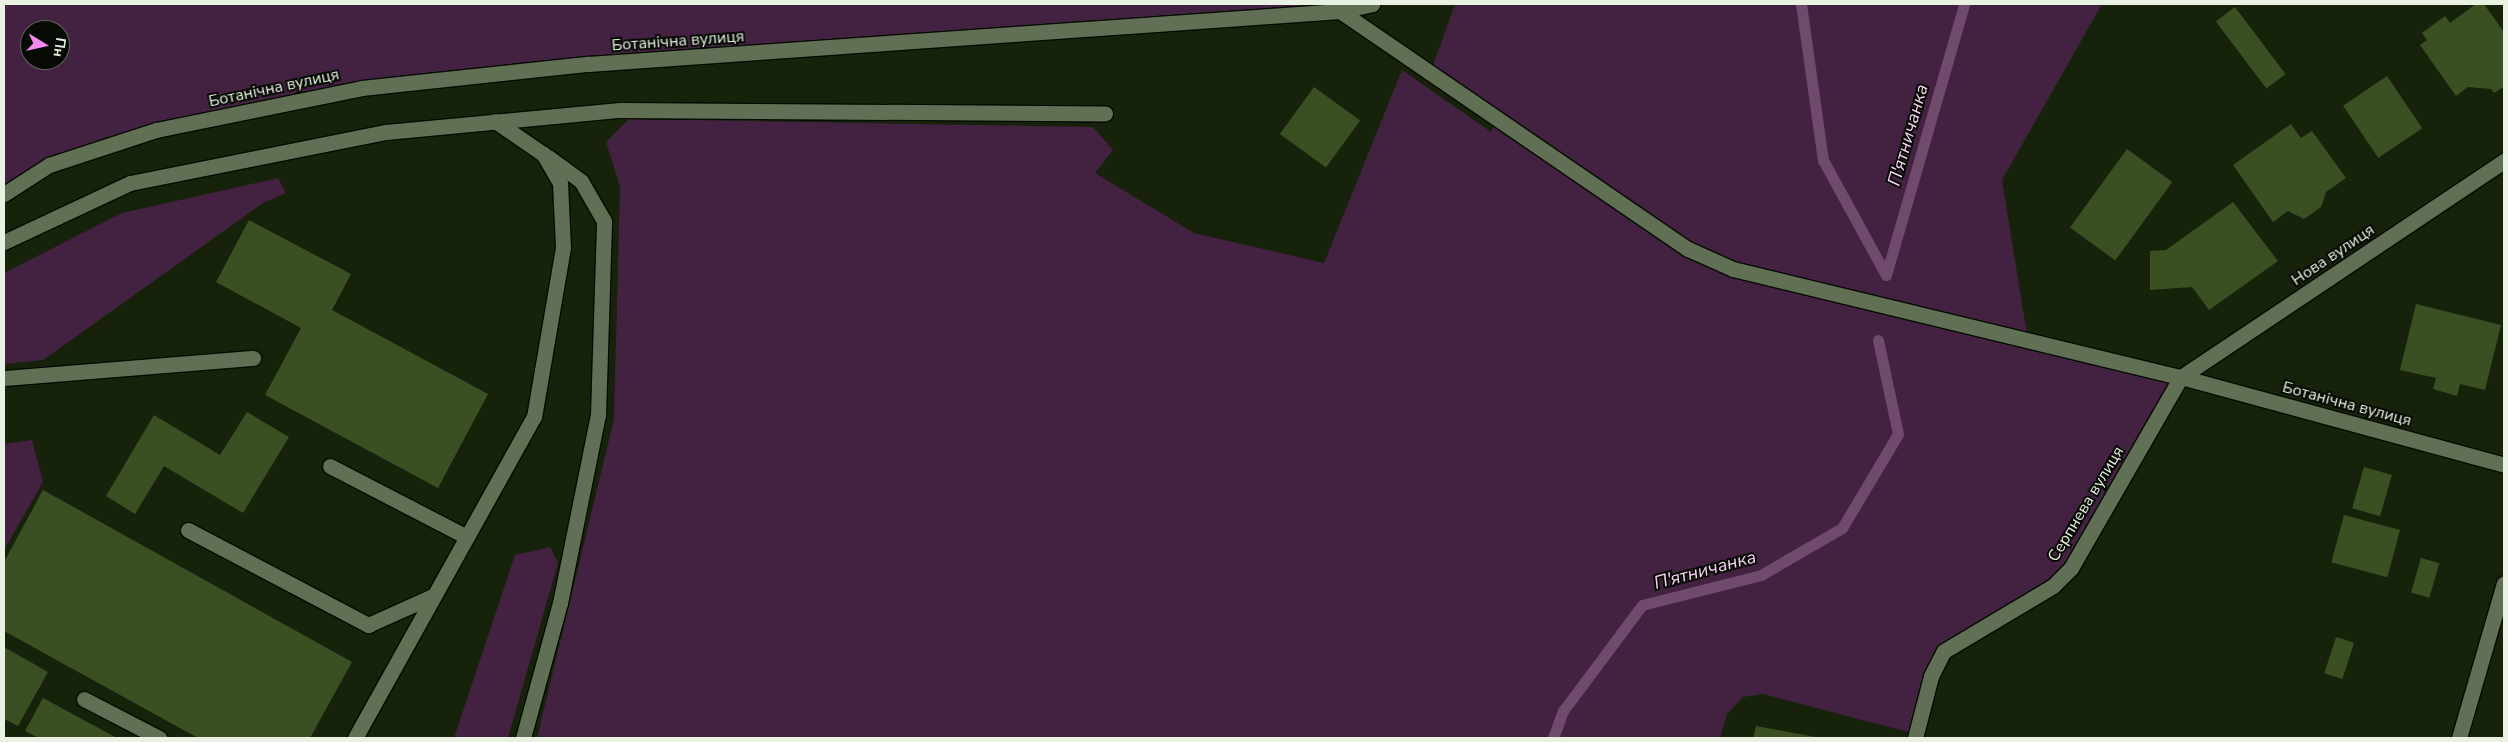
<!DOCTYPE html>
<html>
<head>
<meta charset="utf-8">
<style>
  body { margin:0 }
  #map { position:relative; width:2508px; height:742px; overflow:hidden; background:#17220b; font-family:"Nunito Sans",sans-serif }
  div>[style] { position:absolute }
  [style*='--x'] { left:calc(var(--x)*1px); top:calc(var(--y)*1px); width:calc(var(--w)*1px); rotate:calc(var(--a)*1deg) }
  .green>* { inset:0; background:#432141 }
  .stream>* { height:11px; margin:-5.5px; padding:0 5.5px; transform-origin:5.5px; border-radius:5.5px; background:#704a6d }
  .building>* { inset:0; background:#3a5023; transform-origin:0 0 }
  .roads { filter:drop-shadow(1px 0 #040b00) drop-shadow(-1px 0 #040b00) drop-shadow(0 1px #040b00) drop-shadow(0 -1px #040b00) }
  .lane>* { height:15px; margin:-7.5px; padding:0 7.5px; transform-origin:7.5px; border-radius:7.5px; background:#616f55 }
  .street>* { height:15px; margin:-7.5px; padding:0 7.5px; transform-origin:7.5px; border-radius:7.5px; background:#616f55 }
  span { translate:-50% -50%; white-space:nowrap; text-align:center; line-height:1.15; -webkit-text-stroke:4px #060a03; paint-order:stroke }
  .street-label { font-size:16px; color:#e8f1e2 }
  .water-label { font-size:18px; color:#f9d3f6; font-style:italic }
  .frame { position:absolute; inset:0; border:5px solid #e8f1e2; pointer-events:none }
  .north { position:absolute; left:20px; top:20px; width:50px; height:50px; box-sizing:border-box; background:#060a03; border:1px solid #60665c; border-radius:50%; rotate:99deg; font-size:14px; font-weight:700; line-height:20px; text-align:center; color:#e8f1e2 }
  .north::after { content:''; display:block; margin:auto; width:18px; height:22px; background:#f589ef; clip-path:polygon(50% 0,100% 100%,50% 72%,0 100%) }
</style>
</head>
<body>
<div id="map">
  <div class="green">
    <i style="clip-path:polygon(evenodd,4px 4px,1322px 4px,597px 57px,157px 123px,4px 187px,4px 4px,30px 30px,60px 30px,60px 60px,30px 60px,30px 30px)"></i>
    <i style="clip-path:polygon(1455px 4px,2102px 4px,2002px 180px,2028px 341px,2181px 377px,2071px 568px,1944px 651px,1916px 734px,1763px 694px,1743px 697px,1727px 714px,1720px 738px,537px 738px,614px 419px,620px 187px,606px 142px,629px 119px,1093px 127px,1113px 150px,1095px 173px,1194px 233px,1324px 263px,1402px 70px,1491px 132px,1497px 119px,1430px 74px)"></i>
    <i style="clip-path:polygon(278px 178px,286px 193px,263px 203px,43px 360px,4px 364px,4px 273px,122px 213px)"></i>
    <i style="clip-path:polygon(32px 440px,43px 482px,4px 550px,4px 444px)"></i>
    <i style="clip-path:polygon(550px 547px,558px 563px,508px 738px,454px 738px,515px 555px)"></i>
  </div>
  <div class="stream">
    <i style="--x:1801;--y:4;--w:158;--a:82"></i>
    <i style="--x:1823;--y:160;--w:131;--a:61.3"></i>
    <i style="--x:1886;--y:275;--w:282;--a:-73.9"></i>
    <i style="--x:1553;--y:738;--w:29;--a:-70"></i>
    <i style="--x:1563;--y:711;--w:132;--a:-53.3"></i>
    <i style="--x:1642;--y:605;--w:123;--a:-14.1"></i>
    <i style="--x:1761;--y:575;--w:94;--a:-30.1"></i>
    <i style="--x:1842;--y:528;--w:109;--a:-59.2"></i>
    <i style="--x:1898;--y:434;--w:96;--a:-102"></i>
  </div>
  <div class="building">
    <i style="clip-path:polygon(2476px 4px,2484px 4px,2504px 32px,2504px 90px,2502px 88px,2494px 93px,2491px 89px,2468px 87px,2456px 96px,2420px 45px,2427px 40px,2422px 33px,2445px 16px,2450px 23px)"></i>
    <i style="left:2235px;top:7px;width:84px;height:24px;rotate:53deg"></i>
    <i style="left:2387px;top:76px;width:63px;height:53px;rotate:56deg"></i>
    <i style="left:1314px;top:87px;width:57px;height:58px;rotate:36deg"></i>
    <i style="clip-path:polygon(2291px 124px,2301px 138px,2312px 131px,2346px 178px,2326px 192px,2321px 207px,2304px 219px,2288px 211px,2273px 222px,2233px 165px)"></i>
    <i style="left:2127px;top:149px;width:56px;height:97px;rotate:36deg"></i>
    <i style="clip-path:polygon(2233px 202px,2278px 261px,2209px 310px,2192px 287px,2150px 290px,2150px 251px,2166px 250px)"></i>
    <i style="clip-path:polygon(249px 220px,351px 274px,332px 310px,488px 394px,438px 488px,265px 395px,301px 328px,216px 282px)"></i>
    <i style="clip-path:polygon(2416px 304px,2501px 325px,2485px 390px,2460px 384px,2457px 396px,2433px 389px,2436px 378px,2400px 370px)"></i>
    <i style="clip-path:polygon(247px 412px,289px 437px,243px 513px,164px 466px,135px 514px,106px 496px,154px 415px,220px 455px)"></i>
    <i style="left:2364px;top:467px;width:29px;height:43px;rotate:16deg"></i>
    <i style="clip-path:polygon(43px 490px,352px 662px,310px 738px,198px 738px,4px 631px,4px 562px)"></i>
    <i style="left:2344px;top:515px;width:58px;height:49px;rotate:15deg"></i>
    <i style="left:2421px;top:558px;width:19px;height:36px;rotate:16deg"></i>
    <i style="left:2336px;top:637px;width:19px;height:38px;rotate:18deg"></i>
    <i style="clip-path:polygon(4px 647px,48px 672px,18px 726px,4px 719px)"></i>
    <i style="clip-path:polygon(43px 698px,117px 738px,39px 738px,25px 731px)"></i>
    <i style="clip-path:polygon(1756px 726px,1816px 737px,1816px 738px,1753px 738px)"></i>
  </div>
  <div class="roads">
    <div class="lane">
      <i style="--x:1340;--y:11;--w:422;--a:34.4"></i>
      <i style="--x:1688;--y:249;--w:49;--a:24"></i>
      <i style="--x:1733;--y:269;--w:461;--a:13.6"></i>
      <i style="--x:4;--y:242;--w:139;--a:-25.1"></i>
      <i style="--x:130;--y:183;--w:261;--a:-11.3"></i>
      <i style="--x:386;--y:132;--w:235;--a:-5.4"></i>
      <i style="--x:620;--y:110;--w:485;--a:0.4"></i>
      <i style="--x:4;--y:378;--w:250;--a:-4.6"></i>
      <i style="--x:330;--y:466;--w:154;--a:27.4"></i>
      <i style="--x:188;--y:530;--w:204;--a:27.8"></i>
      <i style="--x:368;--y:625;--w:73;--a:-24.1"></i>
      <i style="--x:84;--y:699;--w:85;--a:27.5"></i>
      <i style="--x:355;--y:738;--w:368;--a:-60.9"></i>
      <i style="--x:534;--y:417;--w:171;--a:-80.3"></i>
      <i style="--x:563;--y:248;--w:65;--a:-92.6"></i>
      <i style="--x:560;--y:183;--w:34;--a:-120"></i>
      <i style="--x:543;--y:154;--w:58;--a:-145.5"></i>
      <i style="--x:523;--y:738;--w:140;--a:-74.7"></i>
      <i style="--x:560;--y:603;--w:192;--a:-78.6"></i>
      <i style="--x:598;--y:415;--w:194;--a:-88.2"></i>
      <i style="--x:604;--y:221;--w:46;--a:-119.9"></i>
      <i style="--x:581;--y:181;--w:41;--a:-144"></i>
    </div>
    <div class="street">
      <i style="--x:4;--y:194;--w:54;--a:-32.8"></i>
      <i style="--x:49;--y:165;--w:113;--a:-18.1"></i>
      <i style="--x:156;--y:130;--w:210;--a:-11.5"></i>
      <i style="--x:362;--y:88;--w:227;--a:-6.1"></i>
      <i style="--x:588;--y:64;--w:754;--a:-4.03"></i>
      <i style="--x:1340;--y:11;--w:33;--a:-12"></i>
      <i style="--x:2181;--y:377;--w:335;--a:15.2"></i>
      <i style="--x:1915;--y:738;--w:64;--a:-75.5"></i>
      <i style="--x:1931;--y:676;--w:28;--a:-63"></i>
      <i style="--x:1944;--y:651;--w:127;--a:-30.8"></i>
      <i style="--x:2053;--y:586;--w:25;--a:-45"></i>
      <i style="--x:2071;--y:568;--w:220;--a:-60.1"></i>
      <i style="--x:2181;--y:377;--w:389;--a:-33.8"></i>
      <i style="--x:2459;--y:738;--w:161;--a:-73.8"></i>
    </div>
  </div>
  <div class="street-label">
    <span style="left:678px;top:41px;rotate:-4deg">Ботанічна вулиця</span>
    <span style="left:274px;top:88px;rotate:-12deg">Ботанічна вулиця</span>
    <span style="left:2333px;top:255px;rotate:-34deg">Нова вулиця</span>
    <span style="left:2347px;top:404px;rotate:15deg">Ботанічна вулиця</span>
    <span style="left:2086px;top:504px;rotate:-59deg">Серпнева вулиця</span>
  </div>
  <div class="water-label">
    <span style="left:1908px;top:135px;rotate:-74deg">П'ятничанка</span>
    <span style="left:1705px;top:570px;rotate:-15deg">П'ятничанка</span>
  </div>
  <div class="frame"></div>
  <div class="north">Пн</div>
</div>
</body>
</html>
